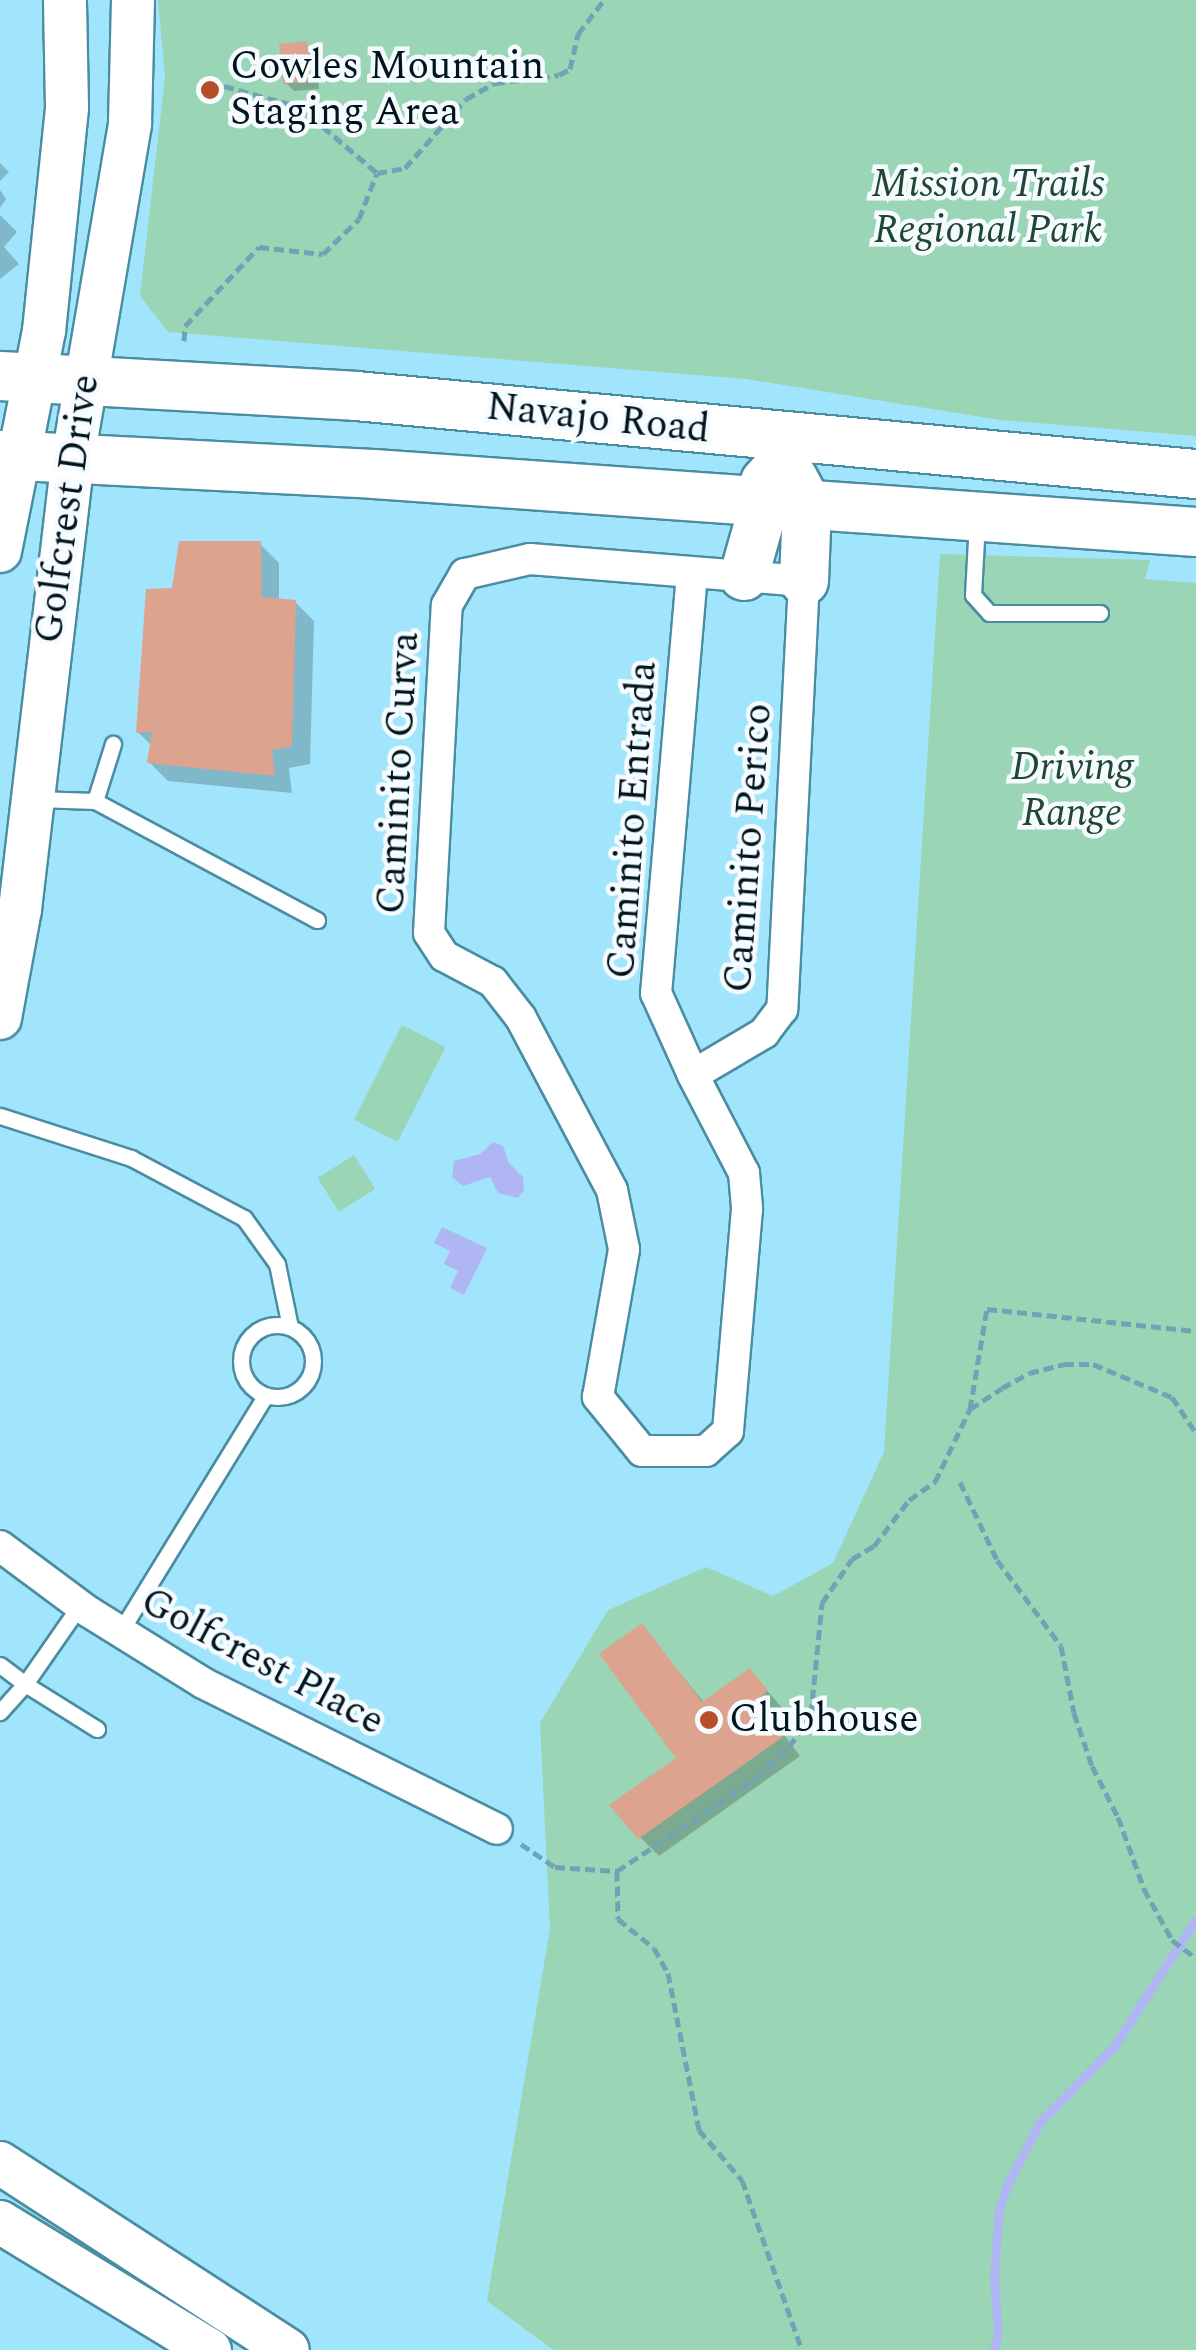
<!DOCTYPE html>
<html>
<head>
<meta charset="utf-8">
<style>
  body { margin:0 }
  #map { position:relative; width:1196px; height:2350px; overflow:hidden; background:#a1e5fc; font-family:Spectral,serif }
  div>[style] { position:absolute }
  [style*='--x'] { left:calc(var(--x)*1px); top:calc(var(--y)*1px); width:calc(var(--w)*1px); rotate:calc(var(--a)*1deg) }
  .green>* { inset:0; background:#9ad5b5; transform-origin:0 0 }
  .water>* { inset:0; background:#b0b5f4 }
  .shadow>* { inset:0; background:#0003 }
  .stream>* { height:9px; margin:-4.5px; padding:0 4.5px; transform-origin:4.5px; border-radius:4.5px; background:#b0b5f4 }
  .building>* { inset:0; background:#dca38e; transform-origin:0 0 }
  .path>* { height:5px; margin-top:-2.5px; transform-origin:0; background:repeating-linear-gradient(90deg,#6fa4b6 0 10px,transparent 0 15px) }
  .roads { filter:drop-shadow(2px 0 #4a8da2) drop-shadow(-2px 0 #4a8da2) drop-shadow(0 2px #4a8da2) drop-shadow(0 -2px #4a8da2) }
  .lane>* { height:15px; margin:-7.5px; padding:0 7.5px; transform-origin:7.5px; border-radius:7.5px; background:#fff }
  .lane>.ring { margin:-7.5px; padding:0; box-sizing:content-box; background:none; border:15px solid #fff; border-radius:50% }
  .street>* { height:30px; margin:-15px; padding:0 15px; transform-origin:15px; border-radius:15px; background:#fff }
  .secondary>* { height:42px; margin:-21px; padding:0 21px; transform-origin:21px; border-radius:21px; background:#fff }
  .primary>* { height:48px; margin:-24px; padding:0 24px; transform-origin:24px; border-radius:24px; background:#fff }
  .dots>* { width:28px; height:28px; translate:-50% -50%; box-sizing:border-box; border:5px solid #f5fbfe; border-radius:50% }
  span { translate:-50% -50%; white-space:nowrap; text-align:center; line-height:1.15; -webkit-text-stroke:9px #f5fbfe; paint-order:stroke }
  .poi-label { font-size:40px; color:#00151d }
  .left { translate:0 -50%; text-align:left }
  .park-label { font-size:40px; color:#1f4733; font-style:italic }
  .street-label { font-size:40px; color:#00151d }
</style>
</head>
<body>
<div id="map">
  <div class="green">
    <i style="clip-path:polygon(158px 0,1196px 0,1196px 436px,1000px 420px,746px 379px,168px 332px,140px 296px,165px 77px)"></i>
    <i style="clip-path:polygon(940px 554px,1150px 560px,1145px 579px,1196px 583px,1196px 2350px,553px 2350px,487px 2301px,550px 1929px,540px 1723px,608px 1610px,706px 1567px,773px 1596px,833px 1563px,884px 1452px)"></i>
    <i style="left:402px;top:1025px;width:49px;height:106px;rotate:27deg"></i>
    <i style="left:354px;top:1155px;width:40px;height:43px;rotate:58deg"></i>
  </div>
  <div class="water">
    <i style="clip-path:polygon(493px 1142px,503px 1146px,509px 1163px,523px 1177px,524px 1190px,518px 1198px,498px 1193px,490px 1177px,463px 1186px,452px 1177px,454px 1161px,480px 1154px)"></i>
    <i style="clip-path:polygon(442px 1227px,487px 1248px,464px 1295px,450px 1288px,458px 1271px,444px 1264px,450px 1251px,434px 1243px)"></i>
  </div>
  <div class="shadow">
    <i style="clip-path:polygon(306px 44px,316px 53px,319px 89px,294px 91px,285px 82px)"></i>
    <i style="clip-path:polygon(0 163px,9px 172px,0 181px)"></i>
    <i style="clip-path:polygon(0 190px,6px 199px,0 208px)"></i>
    <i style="clip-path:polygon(0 215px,17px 232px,4px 247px,19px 264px,0 279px)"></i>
    <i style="clip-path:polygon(260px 544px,279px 563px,279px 601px,295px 602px,314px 621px,310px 764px,289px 768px,292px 793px,168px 781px,149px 762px,152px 746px,138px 732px,174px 590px)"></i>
    <i style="clip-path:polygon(642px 1626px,705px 1704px,750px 1671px,785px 1711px,773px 1720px,800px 1756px,659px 1856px,640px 1837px,679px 1759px)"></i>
  </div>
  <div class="stream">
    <i style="--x:994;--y:2350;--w:16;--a:-76"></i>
    <i style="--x:998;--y:2334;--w:59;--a:-93.9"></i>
    <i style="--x:994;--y:2275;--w:65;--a:-85.6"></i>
    <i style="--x:999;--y:2210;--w:26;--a:-72"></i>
    <i style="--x:1007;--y:2185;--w:71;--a:-62.4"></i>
    <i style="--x:1040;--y:2122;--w:104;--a:-45.4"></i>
    <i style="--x:1113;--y:2048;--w:153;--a:-57.2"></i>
  </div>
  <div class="building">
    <i style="left:307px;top:41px;width:40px;height:28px;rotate:84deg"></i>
    <i style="clip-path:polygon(179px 541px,261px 541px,262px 597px,296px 600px,292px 746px,272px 750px,275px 776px,147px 763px,152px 732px,136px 733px,146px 589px,172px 588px)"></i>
    <i style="clip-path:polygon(642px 1623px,702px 1702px,750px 1668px,768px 1691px,756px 1700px,783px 1737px,638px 1839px,609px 1805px,676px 1758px,599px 1654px)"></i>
  </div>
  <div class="path">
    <i style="--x:224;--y:86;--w:79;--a:15.4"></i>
    <i style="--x:300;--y:107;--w:101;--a:40.6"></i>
    <i style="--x:377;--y:173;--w:28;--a:-10"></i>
    <i style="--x:405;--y:168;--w:92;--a:-48.5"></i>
    <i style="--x:466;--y:99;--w:33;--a:-29"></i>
    <i style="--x:495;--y:83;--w:64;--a:-7.1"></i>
    <i style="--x:559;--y:75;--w:13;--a:-29"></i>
    <i style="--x:570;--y:69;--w:36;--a:-77"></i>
    <i style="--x:578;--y:34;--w:43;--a:-52.6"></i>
    <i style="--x:184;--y:341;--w:15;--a:-86"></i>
    <i style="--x:185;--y:326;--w:108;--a:-46.9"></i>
    <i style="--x:259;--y:247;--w:64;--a:6.2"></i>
    <i style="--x:323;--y:254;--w:50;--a:-44.2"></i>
    <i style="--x:359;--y:219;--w:49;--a:-68.6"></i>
    <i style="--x:970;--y:1409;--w:101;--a:-80.4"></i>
    <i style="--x:987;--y:1309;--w:210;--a:6"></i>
    <i style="--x:960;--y:1482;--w:86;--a:64.6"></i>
    <i style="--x:997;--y:1560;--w:107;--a:53.3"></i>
    <i style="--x:1061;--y:1646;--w:68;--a:79"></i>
    <i style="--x:1074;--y:1713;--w:56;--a:71.2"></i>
    <i style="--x:1092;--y:1766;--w:57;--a:63"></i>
    <i style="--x:1118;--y:1817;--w:77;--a:70.1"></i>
    <i style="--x:1144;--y:1889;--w:58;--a:61.2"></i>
    <i style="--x:1172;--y:1940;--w:30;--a:37"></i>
    <i style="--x:521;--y:1844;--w:41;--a:34.1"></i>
    <i style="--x:555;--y:1867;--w:62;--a:3.7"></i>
    <i style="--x:617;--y:1871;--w:168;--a:-33.6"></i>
    <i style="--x:757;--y:1778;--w:45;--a:-44.1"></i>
    <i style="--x:789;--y:1747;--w:40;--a:-56"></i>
    <i style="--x:811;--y:1714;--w:112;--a:-84.3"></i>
    <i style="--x:822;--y:1603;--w:53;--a:-55.7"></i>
    <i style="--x:852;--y:1559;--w:26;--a:-31"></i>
    <i style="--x:874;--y:1546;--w:58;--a:-52.7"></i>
    <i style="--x:909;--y:1500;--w:32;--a:-35"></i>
    <i style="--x:935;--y:1482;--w:81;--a:-64.4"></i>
    <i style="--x:970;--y:1409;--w:38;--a:-33"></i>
    <i style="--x:1002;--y:1388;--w:31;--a:-29"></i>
    <i style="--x:1029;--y:1373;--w:36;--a:-14"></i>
    <i style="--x:1064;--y:1364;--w:29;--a:0"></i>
    <i style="--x:1093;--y:1364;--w:86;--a:22.7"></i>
    <i style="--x:1172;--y:1397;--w:43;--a:56.3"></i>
    <i style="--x:617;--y:1871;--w:48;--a:88.8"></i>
    <i style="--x:618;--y:1919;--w:46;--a:38.9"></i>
    <i style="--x:654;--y:1948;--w:29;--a:61"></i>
    <i style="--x:668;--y:1973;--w:160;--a:78.8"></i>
    <i style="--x:699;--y:2130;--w:66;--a:49.3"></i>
    <i style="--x:742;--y:2180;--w:180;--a:70.6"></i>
  </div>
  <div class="roads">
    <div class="lane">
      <i style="--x:977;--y:521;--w:74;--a:93.1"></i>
      <i style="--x:973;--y:595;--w:24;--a:48"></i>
      <i style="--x:989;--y:613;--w:111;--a:0"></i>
      <i style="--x:36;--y:799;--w:59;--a:1.9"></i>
      <i style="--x:95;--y:801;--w:252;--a:28.2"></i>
      <i style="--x:95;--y:801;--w:60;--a:-72.5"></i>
      <i style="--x:0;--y:1116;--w:138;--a:17.8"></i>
      <i style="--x:131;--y:1158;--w:128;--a:28"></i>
      <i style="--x:244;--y:1218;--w:57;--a:54.3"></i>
      <i style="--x:277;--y:1264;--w:64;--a:78.3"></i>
      <i class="ring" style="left:241px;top:1325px;width:57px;height:57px"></i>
      <i style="--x:80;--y:1605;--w:96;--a:124.8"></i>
      <i style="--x:25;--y:1684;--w:85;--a:32"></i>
      <i style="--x:120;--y:1632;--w:277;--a:-58.4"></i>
      <i style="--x:0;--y:1665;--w:31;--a:37"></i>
      <i style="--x:25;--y:1684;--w:38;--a:132"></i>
    </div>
    <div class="street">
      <i style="--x:692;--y:574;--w:421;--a:94.9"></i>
      <i style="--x:656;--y:993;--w:90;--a:65.7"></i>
      <i style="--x:693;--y:1075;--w:110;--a:62.5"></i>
      <i style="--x:744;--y:1173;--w:36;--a:85"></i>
      <i style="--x:747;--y:1209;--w:223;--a:94.9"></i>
      <i style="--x:728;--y:1431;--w:30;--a:138"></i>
      <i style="--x:706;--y:1451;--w:64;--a:180"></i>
      <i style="--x:642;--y:1451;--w:70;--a:-129.2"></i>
      <i style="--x:598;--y:1397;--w:150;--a:-80"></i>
      <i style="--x:624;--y:1249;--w:60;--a:-101.5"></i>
      <i style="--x:612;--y:1190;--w:195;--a:-117.9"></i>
      <i style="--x:521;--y:1018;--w:46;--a:-127.9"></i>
      <i style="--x:493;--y:982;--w:55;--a:-152"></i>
      <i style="--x:444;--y:956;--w:27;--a:-123"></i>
      <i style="--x:429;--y:933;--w:328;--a:-86.9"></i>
      <i style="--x:447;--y:605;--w:36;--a:-60"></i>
      <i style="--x:465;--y:574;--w:67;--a:-13"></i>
      <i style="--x:530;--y:559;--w:275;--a:4.6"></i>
      <i style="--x:804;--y:581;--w:429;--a:92.9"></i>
      <i style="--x:782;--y:1009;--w:30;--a:127"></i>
      <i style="--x:764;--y:1033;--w:82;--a:149.4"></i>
      <i style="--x:0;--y:1546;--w:111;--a:36.6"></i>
      <i style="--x:89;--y:1612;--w:134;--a:31.9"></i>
      <i style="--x:203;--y:1683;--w:328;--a:26.4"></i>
    </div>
    <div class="secondary">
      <i style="--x:0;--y:551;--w:224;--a:-78.7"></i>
      <i style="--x:44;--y:331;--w:225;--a:-84.1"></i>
      <i style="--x:67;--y:107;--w:107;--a:-91.1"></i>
      <i style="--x:0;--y:1018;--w:111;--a:-79.6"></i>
      <i style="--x:20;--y:909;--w:454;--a:-83.3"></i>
      <i style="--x:73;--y:458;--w:340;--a:-80.3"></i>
      <i style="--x:130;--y:123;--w:123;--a:-88.6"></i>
      <i style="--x:0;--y:2163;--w:343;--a:33"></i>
      <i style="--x:0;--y:2222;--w:246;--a:31.4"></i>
    </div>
    <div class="primary">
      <i style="--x:0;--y:376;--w:357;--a:3.2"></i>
      <i style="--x:356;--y:396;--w:844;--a:5.31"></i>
      <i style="--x:0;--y:455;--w:374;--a:2.9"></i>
      <i style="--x:374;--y:474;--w:824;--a:4.04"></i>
      <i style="--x:793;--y:478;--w:30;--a:62"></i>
      <i style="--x:807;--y:504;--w:77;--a:92.2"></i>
      <i style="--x:744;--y:576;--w:77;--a:-74.2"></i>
      <i style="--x:765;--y:502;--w:20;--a:-90"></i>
      <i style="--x:765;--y:482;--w:11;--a:-49"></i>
    </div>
  </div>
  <div class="dots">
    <i style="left:210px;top:90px;background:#b64f27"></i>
    <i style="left:709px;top:1720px;background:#b64f27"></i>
  </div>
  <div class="poi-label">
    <span class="left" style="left:230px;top:90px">Cowles Mountain<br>Staging Area</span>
    <span class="left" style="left:729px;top:1720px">Clubhouse</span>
  </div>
  <div class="park-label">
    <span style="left:988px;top:208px">Mission Trails<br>Regional Park</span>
    <span style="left:1072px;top:791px">Driving<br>Range</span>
  </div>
  <div class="street-label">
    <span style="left:598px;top:419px;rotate:6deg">Navajo Road</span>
    <span style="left:68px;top:509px;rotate:-82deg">Golfcrest Drive</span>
    <span style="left:399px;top:773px;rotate:-87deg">Caminito Curva</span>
    <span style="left:633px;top:820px;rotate:-86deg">Caminito Entrada</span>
    <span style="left:749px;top:848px;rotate:-86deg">Caminito Perico</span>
    <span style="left:262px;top:1662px;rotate:28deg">Golfcrest Place</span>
  </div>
</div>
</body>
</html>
